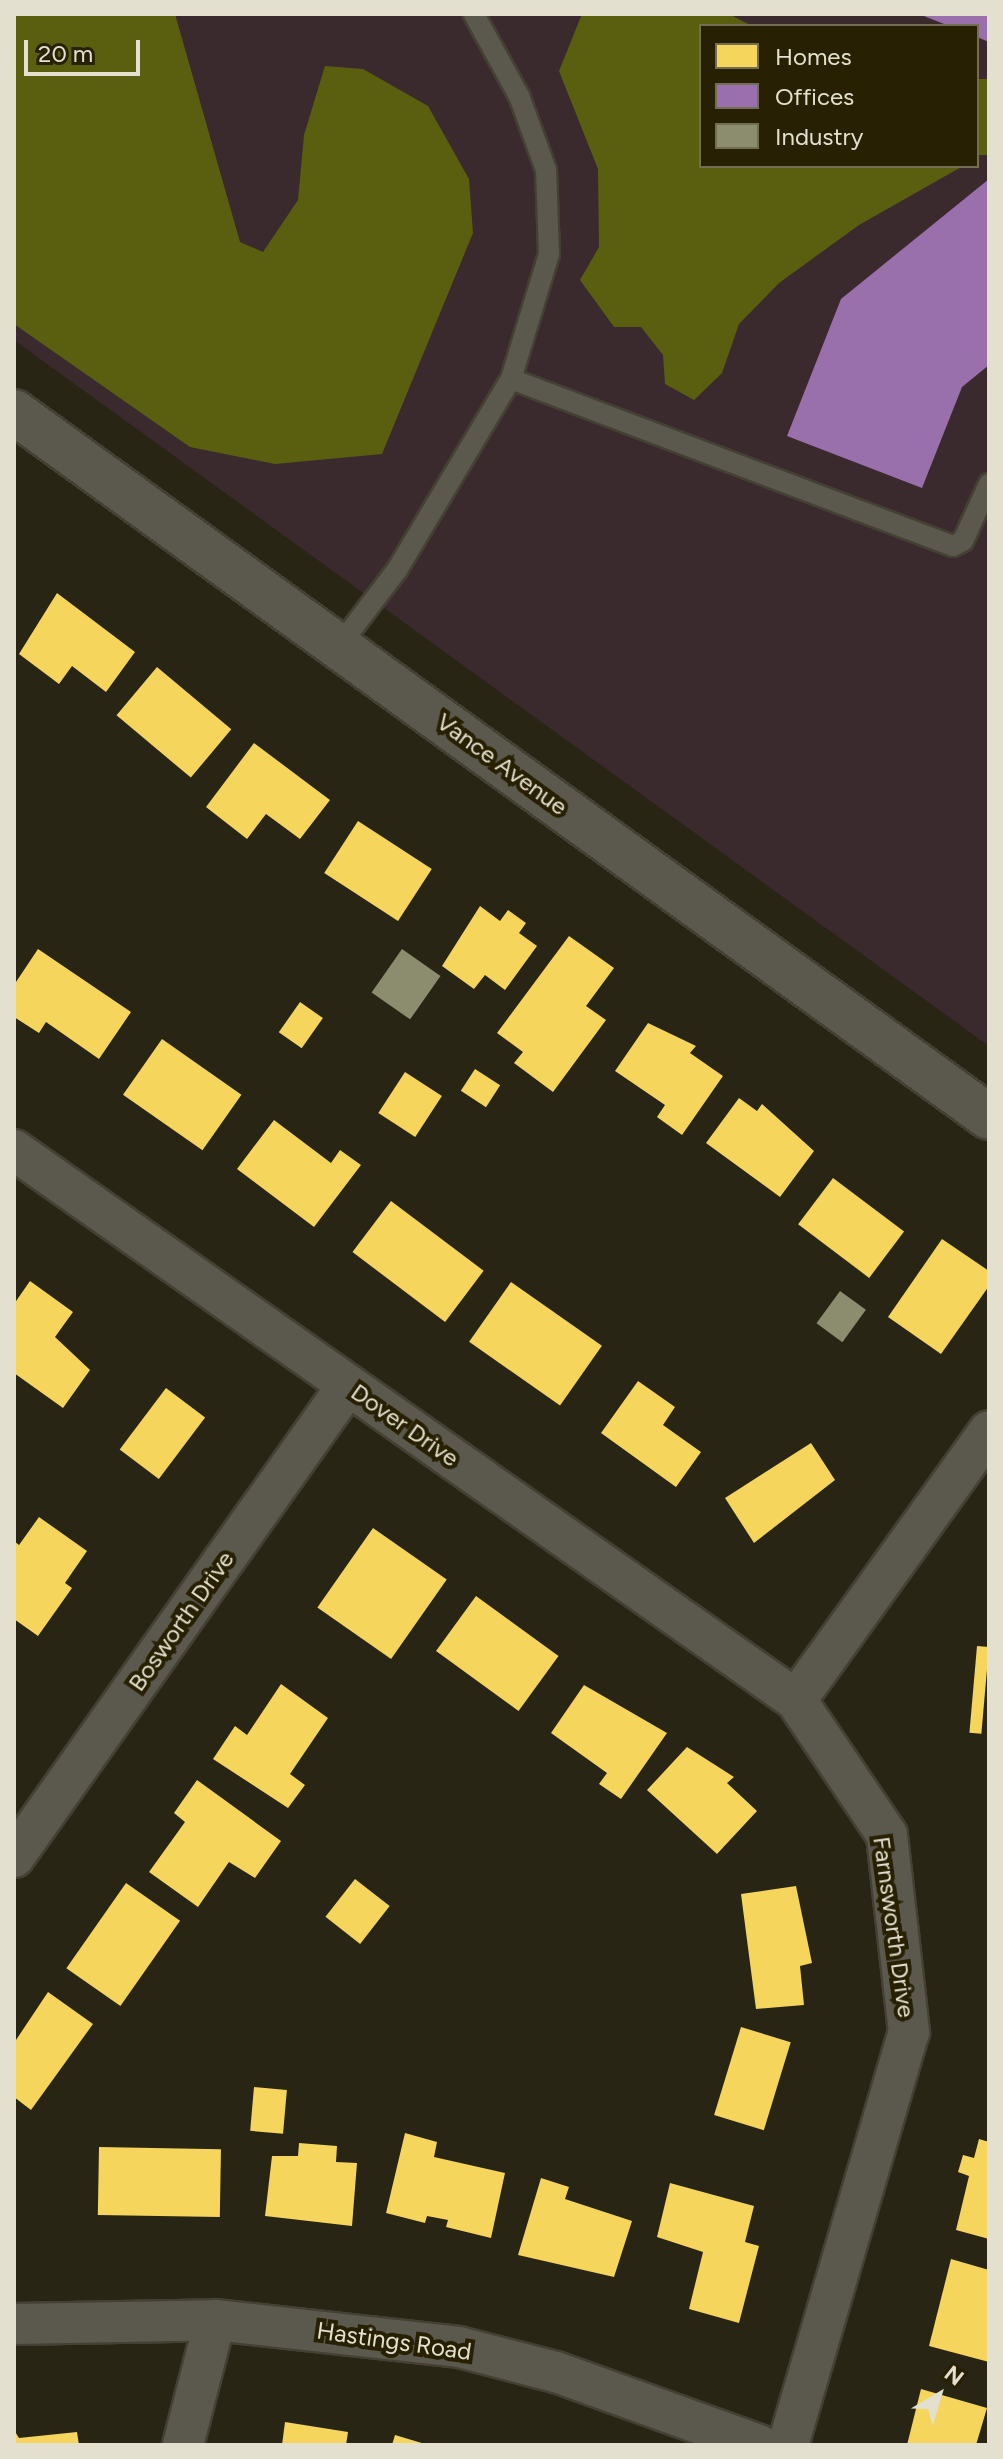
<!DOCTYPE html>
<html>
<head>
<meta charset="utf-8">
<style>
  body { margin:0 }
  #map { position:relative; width:1003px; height:2459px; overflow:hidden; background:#292514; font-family:Figtree,sans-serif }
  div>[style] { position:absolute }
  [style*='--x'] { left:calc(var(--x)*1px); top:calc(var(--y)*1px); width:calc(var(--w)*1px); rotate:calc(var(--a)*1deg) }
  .commercial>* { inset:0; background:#3b2a2d }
  .forest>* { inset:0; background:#595f0e; transform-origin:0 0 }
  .homes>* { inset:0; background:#f6d55c; transform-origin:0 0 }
  .offices>* { inset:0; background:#9970ab }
  .industry>* { inset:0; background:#8c8c6e; transform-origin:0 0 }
  .roads { filter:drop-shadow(2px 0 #444034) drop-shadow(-2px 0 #444034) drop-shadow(0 2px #444034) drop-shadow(0 -2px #444034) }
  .service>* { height:20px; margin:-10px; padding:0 10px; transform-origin:10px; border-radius:10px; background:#5b594d }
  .minor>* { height:40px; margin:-20px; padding:0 20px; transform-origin:20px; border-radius:20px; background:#5b594d }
  .tertiary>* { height:44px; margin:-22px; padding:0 22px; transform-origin:22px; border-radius:22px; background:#5b594d }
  span { translate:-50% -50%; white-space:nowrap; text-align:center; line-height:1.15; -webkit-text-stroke:8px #272002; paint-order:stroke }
  .street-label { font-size:24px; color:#e4e0cf }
  .frame { position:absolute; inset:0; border:16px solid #e4e0cf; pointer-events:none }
  .legend { position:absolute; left:699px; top:24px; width:280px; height:144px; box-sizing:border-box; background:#272002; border:2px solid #736d54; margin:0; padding:10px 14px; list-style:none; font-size:24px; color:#e4e0cf }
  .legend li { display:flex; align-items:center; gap:16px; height:40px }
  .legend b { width:40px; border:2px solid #736d54 }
  .north { position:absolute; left:899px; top:2355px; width:80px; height:80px; -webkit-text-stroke:6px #272002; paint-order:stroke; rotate:38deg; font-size:22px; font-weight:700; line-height:32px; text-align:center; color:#e4e0cf }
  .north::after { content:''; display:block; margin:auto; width:28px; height:36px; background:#e4e0cf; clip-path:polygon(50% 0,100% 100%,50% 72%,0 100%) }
  .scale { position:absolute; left:24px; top:40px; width:116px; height:36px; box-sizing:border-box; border:4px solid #e4e0cf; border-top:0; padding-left:10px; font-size:24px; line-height:28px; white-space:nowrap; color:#e4e0cf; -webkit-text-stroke:6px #272002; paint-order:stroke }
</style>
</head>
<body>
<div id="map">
  <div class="commercial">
    <i style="clip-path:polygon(evenodd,17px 14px,989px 14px,989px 1046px,14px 340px,17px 14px,701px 26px,977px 26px,977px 166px,701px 166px,701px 26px)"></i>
  </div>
  <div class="forest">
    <i style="clip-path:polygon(14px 14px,175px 14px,240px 242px,263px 252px,298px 200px,304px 135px,325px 66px,363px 69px,428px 106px,469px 179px,473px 233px,382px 454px,275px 464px,190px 447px,14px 324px)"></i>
    <i style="clip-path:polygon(582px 14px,729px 14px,752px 26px,701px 26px,701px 166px,963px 166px,859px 225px,779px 283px,739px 324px,722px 373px,694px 400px,665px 384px,663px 355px,641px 327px,614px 327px,580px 280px,599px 247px,598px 169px,559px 71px)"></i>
    <i style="left:977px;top:79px;width:12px;height:76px"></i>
  </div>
  <div class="homes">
    <i style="clip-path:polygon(57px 593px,135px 652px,106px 692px,72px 666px,59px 684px,19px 654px)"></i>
    <i style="left:157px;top:667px;width:97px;height:63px;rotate:40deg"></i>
    <i style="clip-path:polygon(254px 743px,330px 800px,300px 839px,266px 814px,247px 839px,206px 807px)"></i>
    <i style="left:358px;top:821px;width:88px;height:62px;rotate:33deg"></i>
    <i style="clip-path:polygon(480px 906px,500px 921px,508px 910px,526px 923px,519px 933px,537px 946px,505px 990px,485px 975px,474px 989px,442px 966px)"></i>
    <i style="clip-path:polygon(569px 936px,614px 968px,586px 1006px,606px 1020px,553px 1092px,514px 1063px,523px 1052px,497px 1033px)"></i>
    <i style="clip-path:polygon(38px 949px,131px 1012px,99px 1059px,46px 1022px,39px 1033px,14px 1017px,14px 985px)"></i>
    <i style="left:300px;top:1002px;width:28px;height:37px;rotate:35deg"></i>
    <i style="clip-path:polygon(648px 1023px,696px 1046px,690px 1053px,723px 1076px,682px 1135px,657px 1117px,665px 1105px,615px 1071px)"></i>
    <i style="left:162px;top:1039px;width:97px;height:68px;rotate:35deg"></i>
    <i style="left:475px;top:1069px;width:30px;height:26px;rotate:33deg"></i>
    <i style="left:405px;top:1072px;width:44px;height:49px;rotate:33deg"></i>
    <i style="clip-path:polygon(739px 1098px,757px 1111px,762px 1104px,814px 1151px,780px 1197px,706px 1143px)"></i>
    <i style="clip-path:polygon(274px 1120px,331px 1163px,340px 1150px,361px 1165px,314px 1227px,237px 1169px)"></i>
    <i style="left:833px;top:1178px;width:89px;height:58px;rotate:37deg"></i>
    <i style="left:391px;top:1201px;width:116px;height:64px;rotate:37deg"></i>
    <i style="clip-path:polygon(942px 1239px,989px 1271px,989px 1286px,941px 1354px,888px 1317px)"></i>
    <i style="clip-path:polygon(30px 1281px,73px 1312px,55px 1337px,90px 1370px,63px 1408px,14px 1373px,14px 1304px)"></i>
    <i style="left:511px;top:1282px;width:111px;height:73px;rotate:35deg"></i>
    <i style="clip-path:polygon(638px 1381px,675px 1407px,663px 1425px,701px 1452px,676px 1487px,601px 1433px)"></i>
    <i style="left:166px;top:1388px;width:49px;height:77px;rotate:37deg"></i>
    <i style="clip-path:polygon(811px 1443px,835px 1480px,754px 1543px,725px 1498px)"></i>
    <i style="clip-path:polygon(39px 1517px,87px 1551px,65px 1583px,72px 1588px,38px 1636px,14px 1619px,14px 1541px,19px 1545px)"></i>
    <i style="left:373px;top:1528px;width:90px;height:97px;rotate:35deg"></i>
    <i style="left:476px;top:1596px;width:102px;height:68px;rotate:36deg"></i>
    <i style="left:977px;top:1646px;width:12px;height:87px;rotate:5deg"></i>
    <i style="clip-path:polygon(281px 1684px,328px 1718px,290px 1774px,305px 1785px,288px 1808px,213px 1759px,235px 1726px,247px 1735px)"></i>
    <i style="clip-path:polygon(584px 1685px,667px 1733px,621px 1799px,599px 1784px,607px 1773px,551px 1733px)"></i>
    <i style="clip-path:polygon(687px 1747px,734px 1777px,727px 1783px,757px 1811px,717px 1854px,647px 1790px)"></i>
    <i style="clip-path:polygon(197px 1780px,281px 1841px,255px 1878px,229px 1862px,198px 1907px,149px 1872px,185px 1822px,174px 1813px)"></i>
    <i style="left:355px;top:1879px;width:44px;height:48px;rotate:38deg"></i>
    <i style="left:126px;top:1883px;width:66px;height:104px;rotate:35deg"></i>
    <i style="clip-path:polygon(796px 1886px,812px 1963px,800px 1966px,804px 2005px,756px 2009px,741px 1894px)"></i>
    <i style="clip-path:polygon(48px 1992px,93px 2024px,31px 2110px,14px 2097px,14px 2043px)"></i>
    <i style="left:741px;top:2027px;width:52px;height:92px;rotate:17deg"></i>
    <i style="left:254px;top:2087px;width:33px;height:44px;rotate:5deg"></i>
    <i style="clip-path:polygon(405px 2133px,437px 2142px,434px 2157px,505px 2173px,491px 2238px,446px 2227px,448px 2220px,427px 2216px,425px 2223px,386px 2213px)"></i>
    <i style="clip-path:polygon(979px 2139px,989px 2142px,989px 2239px,956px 2230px,969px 2176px,958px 2172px,963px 2155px,974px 2158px)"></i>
    <i style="clip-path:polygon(299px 2143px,337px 2146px,336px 2162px,357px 2163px,352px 2226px,265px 2216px,272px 2156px,298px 2156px)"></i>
    <i style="left:99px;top:2147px;width:122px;height:68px;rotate:1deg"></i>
    <i style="clip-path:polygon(541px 2178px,569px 2187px,565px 2199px,632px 2221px,614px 2277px,518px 2255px)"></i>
    <i style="clip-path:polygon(670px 2183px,754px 2206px,745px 2242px,759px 2246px,739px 2323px,689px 2309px,703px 2252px,657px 2237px)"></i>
    <i style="clip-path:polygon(951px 2259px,989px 2270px,989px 2362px,929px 2346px)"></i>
    <i style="clip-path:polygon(921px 2389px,987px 2408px,976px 2445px,907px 2445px)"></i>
    <i style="clip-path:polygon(285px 2422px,348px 2432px,346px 2445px,282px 2445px)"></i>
    <i style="clip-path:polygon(14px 2430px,19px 2438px,77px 2432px,79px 2445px,14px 2445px)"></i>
    <i style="clip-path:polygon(395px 2435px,425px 2444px,425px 2445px,392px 2445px)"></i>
  </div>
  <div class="offices">
    <i style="clip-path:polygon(919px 14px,989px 14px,989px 42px,977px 37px,977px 26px,949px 26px)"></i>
    <i style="clip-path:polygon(989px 179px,989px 365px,962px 387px,922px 488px,787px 436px,841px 299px)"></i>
  </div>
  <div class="industry">
    <i style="left:402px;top:949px;width:47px;height:53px;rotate:35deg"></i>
    <i style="left:840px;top:1291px;width:32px;height:40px;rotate:36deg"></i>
  </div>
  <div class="roads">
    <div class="service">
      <i style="--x:511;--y:379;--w:472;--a:20.7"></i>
      <i style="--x:953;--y:546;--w:11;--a:-27"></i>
      <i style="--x:963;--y:541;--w:63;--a:-65.5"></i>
      <i style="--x:339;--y:646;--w:96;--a:-52.7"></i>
      <i style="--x:397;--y:570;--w:222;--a:-59.2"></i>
      <i style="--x:511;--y:379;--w:131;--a:-73.1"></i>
      <i style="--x:549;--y:254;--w:84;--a:-92"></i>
      <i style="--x:546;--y:170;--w:79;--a:-110"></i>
      <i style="--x:519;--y:96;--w:94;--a:-118.8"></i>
    </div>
    <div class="minor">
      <i style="--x:14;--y:1150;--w:956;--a:35.12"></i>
      <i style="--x:14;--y:1857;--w:578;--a:-54.72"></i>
      <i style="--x:14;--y:2324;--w:201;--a:-1.1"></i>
      <i style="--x:215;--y:2320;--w:245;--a:6.3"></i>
      <i style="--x:459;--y:2347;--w:100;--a:14.5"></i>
      <i style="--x:556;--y:2372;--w:216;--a:19.8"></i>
      <i style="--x:183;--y:2445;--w:129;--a:-75.6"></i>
      <i style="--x:788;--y:2445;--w:430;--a:-73.7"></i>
      <i style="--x:909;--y:2032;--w:198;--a:-96.4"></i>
      <i style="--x:887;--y:1835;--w:163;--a:-124"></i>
      <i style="--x:796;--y:1700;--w:331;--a:-54.3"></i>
    </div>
    <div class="tertiary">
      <i style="--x:14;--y:412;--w:1203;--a:35.87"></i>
    </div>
  </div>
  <div class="street-label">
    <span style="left:502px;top:764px;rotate:36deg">Vance Avenue</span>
    <span style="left:405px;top:1425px;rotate:35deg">Dover Drive</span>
    <span style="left:181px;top:1621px;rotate:-55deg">Bosworth Drive</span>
    <span style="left:894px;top:1927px;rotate:82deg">Farnsworth Drive</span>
    <span style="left:394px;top:2341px;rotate:8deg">Hastings Road</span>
  </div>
  <div class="frame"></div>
  <ul class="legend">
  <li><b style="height:22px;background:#f6d55c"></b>Homes</li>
  <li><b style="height:22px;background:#9970ab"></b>Offices</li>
  <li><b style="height:22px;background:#8c8c6e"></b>Industry</li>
  </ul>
  <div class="north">N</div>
  <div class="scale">20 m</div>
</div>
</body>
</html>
